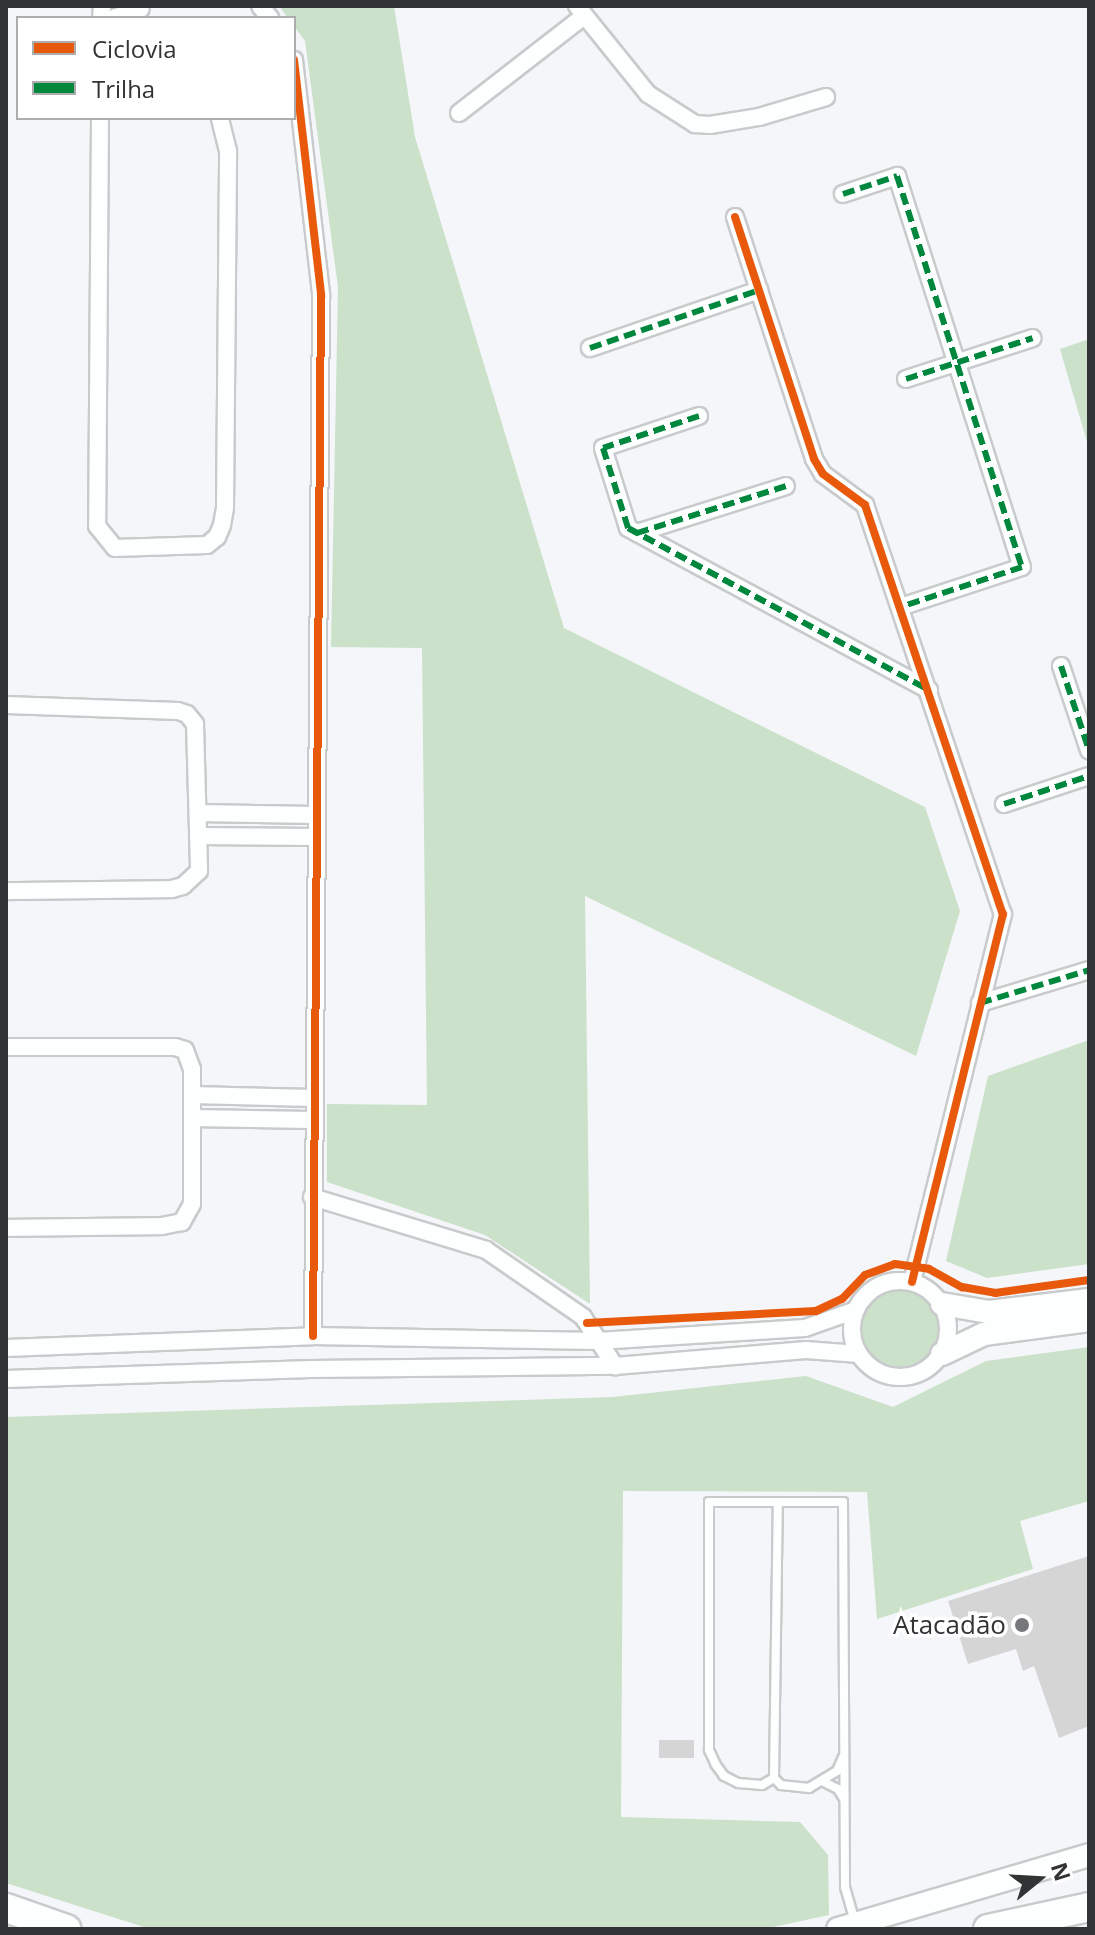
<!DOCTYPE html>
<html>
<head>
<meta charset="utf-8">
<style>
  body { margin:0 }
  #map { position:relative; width:1095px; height:1935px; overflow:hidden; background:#f4f6f9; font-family:"Open Sans",sans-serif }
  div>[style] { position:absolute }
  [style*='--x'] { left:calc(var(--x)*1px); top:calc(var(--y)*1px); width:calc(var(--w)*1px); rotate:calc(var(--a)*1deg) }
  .green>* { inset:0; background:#cbe1c9 }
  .round { border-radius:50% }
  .building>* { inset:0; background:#d6d5d6; transform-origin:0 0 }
  .roads { filter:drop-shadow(2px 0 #c9cacc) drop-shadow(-2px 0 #c9cacc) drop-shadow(0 2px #c9cacc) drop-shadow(0 -2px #c9cacc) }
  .lane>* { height:8px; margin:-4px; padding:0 4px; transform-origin:4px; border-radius:4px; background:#fdfefe }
  .street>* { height:16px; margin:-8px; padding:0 8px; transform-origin:8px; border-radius:8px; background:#fdfefe }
  .street>.ring { margin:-8px; padding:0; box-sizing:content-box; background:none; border:16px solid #fdfefe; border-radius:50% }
  .secondary>* { height:22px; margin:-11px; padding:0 11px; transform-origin:11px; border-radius:11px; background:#fdfefe }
  .highway>* { height:28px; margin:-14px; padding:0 14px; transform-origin:14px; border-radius:14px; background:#fdfefe }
  .quiet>* { height:6px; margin-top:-3px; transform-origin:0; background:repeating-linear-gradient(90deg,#00873e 0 12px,transparent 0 18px) }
  .cycleway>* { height:8px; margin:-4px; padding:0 4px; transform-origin:4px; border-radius:4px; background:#e8590c }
  .dots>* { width:22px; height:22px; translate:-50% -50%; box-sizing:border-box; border:4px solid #fff; border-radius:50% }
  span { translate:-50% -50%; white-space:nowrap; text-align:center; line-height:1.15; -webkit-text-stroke:7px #fff; paint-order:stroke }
  .poi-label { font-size:26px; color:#323335 }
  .right { translate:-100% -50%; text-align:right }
  .frame { position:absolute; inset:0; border:8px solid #323335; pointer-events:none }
  .legend { position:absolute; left:16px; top:16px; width:280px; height:104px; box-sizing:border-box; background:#fff; border:2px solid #adadae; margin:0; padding:10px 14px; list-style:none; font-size:24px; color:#323335 }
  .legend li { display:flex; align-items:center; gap:16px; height:40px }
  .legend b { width:40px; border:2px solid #adadae }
  .north { position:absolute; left:999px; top:1839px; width:80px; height:80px; -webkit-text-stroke:6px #fff; paint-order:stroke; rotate:72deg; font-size:22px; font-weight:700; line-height:32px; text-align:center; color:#323335 }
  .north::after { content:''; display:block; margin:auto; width:28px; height:36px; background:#323335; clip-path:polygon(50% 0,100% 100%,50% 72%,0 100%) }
</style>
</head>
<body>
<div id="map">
  <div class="green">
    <i style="clip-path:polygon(279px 6px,394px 6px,415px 137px,564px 628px,925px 807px,960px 911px,916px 1056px,585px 896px,590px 1304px,485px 1235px,327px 1182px,327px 1104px,427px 1105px,422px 648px,331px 647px,338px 287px,305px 41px,294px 26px,294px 18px,288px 18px)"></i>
    <i style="clip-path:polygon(1089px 339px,1089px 449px,1060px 349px)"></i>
    <i style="clip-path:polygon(1089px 1040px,1089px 1264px,987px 1278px,946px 1261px,988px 1076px)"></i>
    <i class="round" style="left:860px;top:1289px;width:80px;height:80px"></i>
    <i style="clip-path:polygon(1089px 1347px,1089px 1501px,1020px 1521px,1033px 1569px,877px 1619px,867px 1492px,623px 1491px,621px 1817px,800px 1822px,828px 1855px,829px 1915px,764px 1929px,150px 1929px,6px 1883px,6px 1417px,613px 1397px,806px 1376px,893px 1407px,986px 1361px)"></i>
  </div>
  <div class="building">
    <i style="clip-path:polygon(1089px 1556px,1089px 1726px,1059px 1738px,1034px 1666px,1023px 1671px,1016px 1649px,968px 1664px,948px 1601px)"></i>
    <i style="left:694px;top:1740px;width:18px;height:35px;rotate:90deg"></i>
  </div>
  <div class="roads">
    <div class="lane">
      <i style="--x:843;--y:1757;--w:15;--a:113"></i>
      <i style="--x:837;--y:1771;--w:33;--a:149"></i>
      <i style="--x:809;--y:1788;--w:28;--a:-174"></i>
      <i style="--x:781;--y:1785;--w:10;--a:-135"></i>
      <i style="--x:774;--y:1778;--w:14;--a:150"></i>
      <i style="--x:762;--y:1785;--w:24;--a:-175"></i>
      <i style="--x:738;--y:1783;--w:16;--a:-153"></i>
      <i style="--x:724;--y:1776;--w:14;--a:-126"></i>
      <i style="--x:716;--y:1765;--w:17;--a:-115"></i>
      <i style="--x:709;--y:1750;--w:248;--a:-90"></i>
      <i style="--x:709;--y:1502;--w:134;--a:0"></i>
      <i style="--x:843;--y:1502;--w:385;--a:89.7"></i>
      <i style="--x:845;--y:1887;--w:37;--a:74"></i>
      <i style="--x:774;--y:1778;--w:275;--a:-89.2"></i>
      <i style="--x:824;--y:1782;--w:16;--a:27"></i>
      <i style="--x:838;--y:1789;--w:12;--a:59"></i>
    </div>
    <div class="street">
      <i style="--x:260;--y:6;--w:16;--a:50"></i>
      <i style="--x:577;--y:6;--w:113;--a:51.1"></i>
      <i style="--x:648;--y:94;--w:56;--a:32.6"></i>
      <i style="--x:695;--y:124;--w:15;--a:4"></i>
      <i style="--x:710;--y:125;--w:50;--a:-9.3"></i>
      <i style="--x:759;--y:117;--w:70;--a:-16.6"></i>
      <i style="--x:101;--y:18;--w:12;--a:-85"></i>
      <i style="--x:113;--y:18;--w:29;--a:-18"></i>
      <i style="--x:294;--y:60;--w:237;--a:83.4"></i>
      <i style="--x:321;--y:295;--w:1041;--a:90.44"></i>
      <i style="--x:459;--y:113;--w:158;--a:-37.8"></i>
      <i style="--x:100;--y:118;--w:408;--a:90.4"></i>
      <i style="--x:97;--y:526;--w:28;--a:51"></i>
      <i style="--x:115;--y:548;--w:92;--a:-1.9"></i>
      <i style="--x:207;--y:545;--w:13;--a:-39"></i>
      <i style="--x:217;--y:537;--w:13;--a:-67"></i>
      <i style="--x:222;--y:525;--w:17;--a:-80"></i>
      <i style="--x:225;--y:508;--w:357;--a:-89.5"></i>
      <i style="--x:228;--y:151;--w:34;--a:-104"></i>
      <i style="--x:843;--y:194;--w:57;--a:-18.4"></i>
      <i style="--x:897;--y:176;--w:410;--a:72.3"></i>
      <i style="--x:1022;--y:567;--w:128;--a:161.8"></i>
      <i style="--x:735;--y:217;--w:255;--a:71.9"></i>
      <i style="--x:814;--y:459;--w:17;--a:59"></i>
      <i style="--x:823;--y:474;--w:52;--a:36.4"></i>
      <i style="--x:865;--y:505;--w:432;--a:71.4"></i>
      <i style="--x:1003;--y:914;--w:379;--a:103.9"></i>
      <i style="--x:590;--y:348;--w:179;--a:-18.9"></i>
      <i style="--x:906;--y:379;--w:133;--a:-17.9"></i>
      <i style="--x:699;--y:416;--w:101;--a:161.6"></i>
      <i style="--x:603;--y:448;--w:84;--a:72.6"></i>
      <i style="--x:628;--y:528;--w:342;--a:28.3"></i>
      <i style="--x:637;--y:533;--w:156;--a:-17.5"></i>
      <i style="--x:1061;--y:666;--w:89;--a:71.6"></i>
      <i style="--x:6;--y:705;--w:172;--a:2"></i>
      <i style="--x:178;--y:711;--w:9;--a:18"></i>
      <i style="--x:187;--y:714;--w:13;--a:51"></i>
      <i style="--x:195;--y:724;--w:147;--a:88.4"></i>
      <i style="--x:199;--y:871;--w:22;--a:137"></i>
      <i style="--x:183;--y:886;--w:11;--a:165"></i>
      <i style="--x:172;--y:889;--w:166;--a:179.3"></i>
      <i style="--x:1004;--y:804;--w:89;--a:-18.2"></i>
      <i style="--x:198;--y:813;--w:117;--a:1"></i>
      <i style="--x:198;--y:836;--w:117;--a:0.5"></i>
      <i style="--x:980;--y:1003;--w:114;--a:-16.8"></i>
      <i style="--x:6;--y:1047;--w:169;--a:0"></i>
      <i style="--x:175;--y:1047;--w:10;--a:17"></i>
      <i style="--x:185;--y:1050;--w:20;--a:70"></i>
      <i style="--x:192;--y:1069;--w:135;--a:90"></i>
      <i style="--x:192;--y:1204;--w:21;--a:119"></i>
      <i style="--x:182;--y:1222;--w:20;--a:169"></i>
      <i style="--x:162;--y:1226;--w:156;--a:179.3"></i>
      <i style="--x:192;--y:1095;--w:120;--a:1.4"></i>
      <i style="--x:192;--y:1118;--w:120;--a:1"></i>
      <i style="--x:312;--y:1197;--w:182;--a:16.9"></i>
      <i style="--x:486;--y:1250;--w:118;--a:34.6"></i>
      <i style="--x:583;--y:1317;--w:59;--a:56.9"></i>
      <i class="ring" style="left:852px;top:1281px;width:80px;height:80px"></i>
      <i style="--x:6;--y:1348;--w:307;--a:-2.2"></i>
      <i style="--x:313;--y:1336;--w:285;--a:1"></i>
      <i style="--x:598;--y:1341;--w:207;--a:-3.6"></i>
      <i style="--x:805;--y:1328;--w:54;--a:-19.4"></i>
      <i style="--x:6;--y:1379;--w:305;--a:-1.9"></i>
      <i style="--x:311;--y:1369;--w:304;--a:-0.6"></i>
      <i style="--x:615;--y:1366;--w:192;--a:-4.8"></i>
      <i style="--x:806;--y:1350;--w:53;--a:4.3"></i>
    </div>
    <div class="secondary">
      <i style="--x:942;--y:1304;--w:48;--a:9.7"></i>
      <i style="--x:989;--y:1312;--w:101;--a:-6.8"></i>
      <i style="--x:942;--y:1354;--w:47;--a:-25.5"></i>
      <i style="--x:984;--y:1334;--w:106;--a:-7.6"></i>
      <i style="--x:838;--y:1929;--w:262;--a:-16.4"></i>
    </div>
    <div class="highway">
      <i style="--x:6;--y:1908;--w:64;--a:19.3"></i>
      <i style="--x:988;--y:1929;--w:103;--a:-12.3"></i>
    </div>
  </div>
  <div class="quiet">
    <i style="--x:843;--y:194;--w:57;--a:-18.4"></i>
    <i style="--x:897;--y:176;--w:410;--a:72.3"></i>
    <i style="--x:1022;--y:567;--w:128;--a:161.8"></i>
    <i style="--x:590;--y:348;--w:179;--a:-18.9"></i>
    <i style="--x:906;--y:379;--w:133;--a:-17.9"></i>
    <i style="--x:699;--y:416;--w:101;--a:161.6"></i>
    <i style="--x:603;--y:448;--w:84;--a:72.6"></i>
    <i style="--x:628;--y:528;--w:342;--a:28.3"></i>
    <i style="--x:637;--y:533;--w:156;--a:-17.5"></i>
    <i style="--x:1061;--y:666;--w:89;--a:71.6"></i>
    <i style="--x:1004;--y:804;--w:89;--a:-18.2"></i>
    <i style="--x:980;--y:1003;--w:114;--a:-16.8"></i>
  </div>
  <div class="cycleway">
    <i style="--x:294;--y:60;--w:237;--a:83.4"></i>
    <i style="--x:321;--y:295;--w:1041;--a:90.44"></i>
    <i style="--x:735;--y:217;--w:255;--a:71.9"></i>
    <i style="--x:814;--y:459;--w:17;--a:59"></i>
    <i style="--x:823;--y:474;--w:52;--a:36.4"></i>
    <i style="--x:865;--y:505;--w:432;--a:71.4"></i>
    <i style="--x:1003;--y:914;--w:379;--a:103.9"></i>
    <i style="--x:587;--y:1323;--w:229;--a:-3"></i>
    <i style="--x:816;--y:1311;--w:29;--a:-25"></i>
    <i style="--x:842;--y:1299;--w:33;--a:-46"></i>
    <i style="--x:865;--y:1275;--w:32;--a:-20"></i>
    <i style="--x:895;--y:1264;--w:34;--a:8"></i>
    <i style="--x:929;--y:1269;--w:38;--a:29"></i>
    <i style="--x:962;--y:1287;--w:34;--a:10"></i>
    <i style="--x:995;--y:1293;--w:95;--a:-7.9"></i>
  </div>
  <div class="dots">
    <i style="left:1022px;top:1625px;background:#76777a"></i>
  </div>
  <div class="poi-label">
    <span class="right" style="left:1006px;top:1625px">Atacadão</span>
  </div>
  <div class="frame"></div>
  <ul class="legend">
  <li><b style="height:10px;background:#e8590c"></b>Ciclovia</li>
  <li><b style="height:10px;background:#00873e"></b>Trilha</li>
  </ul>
  <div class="north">N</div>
</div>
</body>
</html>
